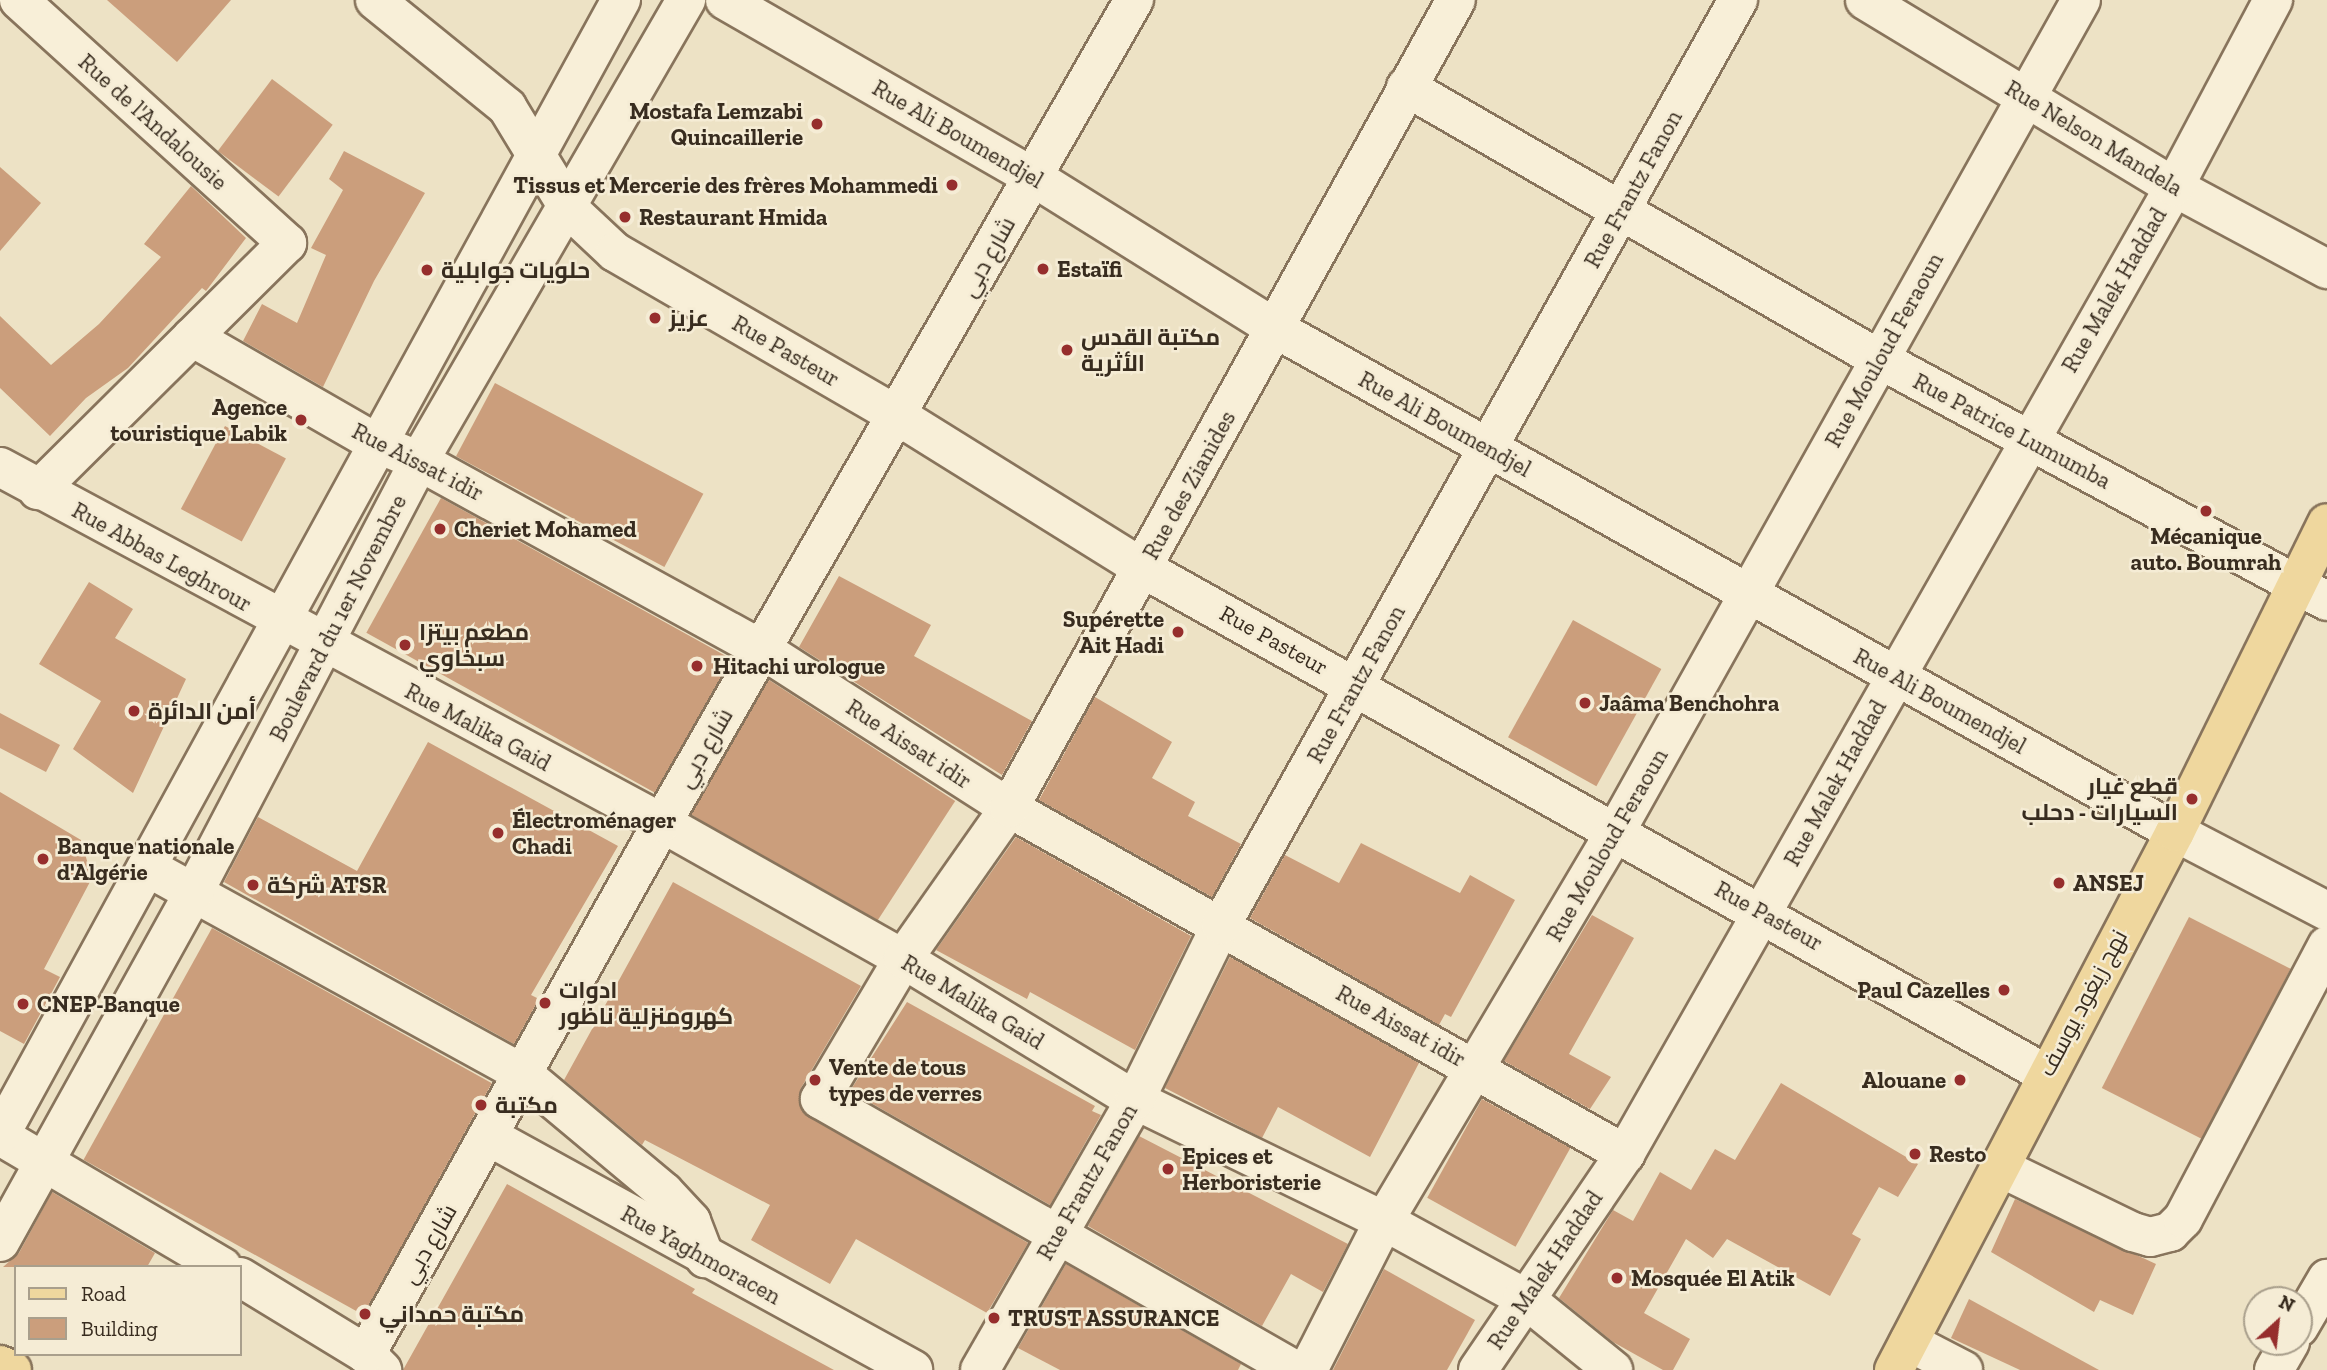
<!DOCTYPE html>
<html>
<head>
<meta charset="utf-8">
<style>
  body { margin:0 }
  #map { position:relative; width:2327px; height:1370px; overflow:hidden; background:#ede2c5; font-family:"Zilla Slab",Cairo,serif }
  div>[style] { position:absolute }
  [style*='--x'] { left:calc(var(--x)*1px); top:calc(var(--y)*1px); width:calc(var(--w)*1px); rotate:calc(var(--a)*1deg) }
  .building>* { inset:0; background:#cb9e7c; transform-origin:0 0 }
  .roads { filter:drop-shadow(2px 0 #88745c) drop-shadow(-2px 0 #88745c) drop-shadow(0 2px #88745c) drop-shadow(0 -2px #88745c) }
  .minor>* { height:38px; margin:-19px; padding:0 19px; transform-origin:19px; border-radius:19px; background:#f8efd8 }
  .secondary>* { height:38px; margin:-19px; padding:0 19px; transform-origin:19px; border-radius:19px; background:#f8efd8 }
  .primary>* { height:38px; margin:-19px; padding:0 19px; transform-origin:19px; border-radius:19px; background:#efd79e }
  .dots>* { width:19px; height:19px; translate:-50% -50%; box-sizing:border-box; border:4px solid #f5ecd5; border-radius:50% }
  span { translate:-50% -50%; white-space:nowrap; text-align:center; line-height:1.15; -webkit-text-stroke:5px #f5ecd5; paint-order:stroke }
  .poi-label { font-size:23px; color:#382c1f; font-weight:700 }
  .right { translate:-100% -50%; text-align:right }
  .left { translate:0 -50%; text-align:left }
  .street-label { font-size:23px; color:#382c1f }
  .legend { position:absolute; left:14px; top:1265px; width:228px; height:91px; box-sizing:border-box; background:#f5ecd5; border:2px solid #a99f8c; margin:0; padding:9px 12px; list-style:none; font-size:21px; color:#382c1f }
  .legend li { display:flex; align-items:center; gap:14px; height:35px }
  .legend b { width:35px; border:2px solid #a99f8c }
  .north { position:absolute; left:2243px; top:1286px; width:70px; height:70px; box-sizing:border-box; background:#f5ecd5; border:2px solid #a99f8c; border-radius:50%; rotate:27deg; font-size:19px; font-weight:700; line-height:28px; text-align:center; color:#382c1f }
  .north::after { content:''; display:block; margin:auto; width:24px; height:32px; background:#962e2d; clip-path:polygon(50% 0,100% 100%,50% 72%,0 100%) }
</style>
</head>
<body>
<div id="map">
  <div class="building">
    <i style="clip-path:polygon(107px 0,231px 0,177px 62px)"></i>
    <i style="left:272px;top:79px;width:76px;height:90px;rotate:37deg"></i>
    <i style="clip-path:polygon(344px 151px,425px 193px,374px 281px,323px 387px,243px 341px,262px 304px,297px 323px,326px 255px,311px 248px,343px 190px,329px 179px)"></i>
    <i style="clip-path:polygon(0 167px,41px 203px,0 251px)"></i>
    <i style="clip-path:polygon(191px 186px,246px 238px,206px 291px,202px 288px,128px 368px,86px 398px,50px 436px,0 388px,0 316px,51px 365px,99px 324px,161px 257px,144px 244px)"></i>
    <i style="left:495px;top:383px;width:236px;height:83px;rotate:28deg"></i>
    <i style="left:225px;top:426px;width:69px;height:94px;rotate:28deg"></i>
    <i style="left:441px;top:498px;width:332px;height:154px;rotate:29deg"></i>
    <i style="clip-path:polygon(839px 576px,931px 625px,914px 656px,1032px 721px,1002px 775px,799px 647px)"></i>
    <i style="clip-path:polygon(89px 582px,133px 609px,115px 638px,186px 679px,133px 793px,73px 749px,101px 701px,39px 664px)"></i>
    <i style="left:1573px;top:620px;width:101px;height:134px;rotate:29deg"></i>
    <i style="left:769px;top:680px;width:222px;height:155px;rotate:33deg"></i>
    <i style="clip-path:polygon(1095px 697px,1172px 742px,1152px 778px,1195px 802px,1188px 816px,1241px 844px,1212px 897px,1039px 800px)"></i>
    <i style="clip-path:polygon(0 713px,60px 745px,46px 772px,0 748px)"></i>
    <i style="clip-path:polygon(428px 742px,618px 846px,531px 995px,539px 999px,514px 1044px,224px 882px,258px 817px,357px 871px)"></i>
    <i style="clip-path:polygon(0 792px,81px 840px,92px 878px,44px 969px,60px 977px,24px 1044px,0 1031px)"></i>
    <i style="clip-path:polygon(1016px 837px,1191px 936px,1135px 1050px,1030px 992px,1027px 999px,936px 950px)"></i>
    <i style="clip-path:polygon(1361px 843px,1460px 893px,1470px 875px,1515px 900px,1451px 1017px,1445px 1014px,1439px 1025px,1250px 918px,1285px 855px,1339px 883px)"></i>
    <i style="clip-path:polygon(673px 882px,861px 986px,801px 1088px,801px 1109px,1028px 1243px,987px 1313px,856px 1239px,830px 1284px,751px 1240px,770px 1205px,645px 1140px,642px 1145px,564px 1080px)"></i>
    <i style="clip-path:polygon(1592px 915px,1634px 938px,1569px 1054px,1611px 1077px,1590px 1109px,1504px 1061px)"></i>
    <i style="left:2189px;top:917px;width:114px;height:192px;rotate:27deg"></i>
    <i style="left:212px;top:928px;width:320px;height:265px;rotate:29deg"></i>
    <i style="clip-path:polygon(1230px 957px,1419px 1063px,1370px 1157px,1278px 1107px,1262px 1138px,1165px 1088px)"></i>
    <i style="clip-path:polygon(907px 1002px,1095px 1106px,1092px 1111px,1101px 1115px,1050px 1205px,850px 1091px)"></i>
    <i style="clip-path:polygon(1781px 1083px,1918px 1164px,1898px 1197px,1879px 1187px,1852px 1234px,1861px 1239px,1830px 1296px,1727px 1239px,1713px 1258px,1686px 1239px,1644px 1313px,1690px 1339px,1673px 1370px,1663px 1370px,1613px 1342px,1559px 1298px,1613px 1210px,1633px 1221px,1660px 1172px,1691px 1190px,1715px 1149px,1735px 1160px)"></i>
    <i style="left:1482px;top:1099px;width:101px;height:113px;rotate:29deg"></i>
    <i style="clip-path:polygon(1139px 1136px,1348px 1244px,1323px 1292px,1291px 1274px,1262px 1326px,1088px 1226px)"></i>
    <i style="clip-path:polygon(507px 1184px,695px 1289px,692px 1293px,834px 1370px,403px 1370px)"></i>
    <i style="clip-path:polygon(52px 1192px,155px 1253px,147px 1267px,3px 1267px,19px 1253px)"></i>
    <i style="clip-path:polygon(2015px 1199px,2156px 1264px,2133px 1315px,2100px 1300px,2094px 1312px,1991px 1252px)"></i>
    <i style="clip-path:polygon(1066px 1264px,1241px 1364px,1238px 1370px,1060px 1370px,1018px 1348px)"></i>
    <i style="clip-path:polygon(1384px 1269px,1475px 1320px,1447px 1370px,1333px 1370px)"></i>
    <i style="clip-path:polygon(1969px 1299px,2099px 1370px,2020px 1370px,1951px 1338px)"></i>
  </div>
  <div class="roads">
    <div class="minor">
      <i style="--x:19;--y:0;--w:362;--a:42.2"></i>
      <i style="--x:287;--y:243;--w:351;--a:135.2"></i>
      <i style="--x:375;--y:0;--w:170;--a:39"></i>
      <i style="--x:507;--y:107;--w:119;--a:58.7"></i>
      <i style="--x:569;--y:209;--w:63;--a:43.1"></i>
      <i style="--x:615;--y:252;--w:327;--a:30.1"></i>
      <i style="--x:898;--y:416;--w:287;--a:31.9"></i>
      <i style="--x:1142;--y:568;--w:1036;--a:29.24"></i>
      <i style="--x:725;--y:0;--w:355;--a:29.9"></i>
      <i style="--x:1033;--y:177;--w:287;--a:32"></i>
      <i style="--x:1276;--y:329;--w:1030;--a:29.23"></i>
      <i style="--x:2175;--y:832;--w:171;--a:27.5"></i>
      <i style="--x:1865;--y:0;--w:361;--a:31.2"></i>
      <i style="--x:2174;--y:187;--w:174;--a:28.2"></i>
      <i style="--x:1406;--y:87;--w:546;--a:29.9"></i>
      <i style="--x:1879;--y:359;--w:509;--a:28.38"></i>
      <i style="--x:192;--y:337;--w:212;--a:29.9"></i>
      <i style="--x:376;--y:443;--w:47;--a:22.7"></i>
      <i style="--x:419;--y:461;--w:393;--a:28.8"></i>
      <i style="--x:763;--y:650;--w:292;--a:32.7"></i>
      <i style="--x:1009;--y:808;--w:707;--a:29.32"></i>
      <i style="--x:0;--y:467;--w:752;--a:28.27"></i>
      <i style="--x:662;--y:823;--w:277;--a:29.4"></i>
      <i style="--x:903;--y:959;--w:271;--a:31.3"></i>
      <i style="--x:1135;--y:1100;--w:277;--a:25.9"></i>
      <i style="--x:1384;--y:1221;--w:158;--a:28.7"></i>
      <i style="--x:1523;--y:1297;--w:116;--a:39"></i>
      <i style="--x:147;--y:867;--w:429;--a:28.8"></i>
      <i style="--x:523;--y:1074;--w:184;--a:39.9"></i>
      <i style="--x:664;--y:1192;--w:40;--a:47"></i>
      <i style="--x:691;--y:1221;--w:40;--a:69"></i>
      <i style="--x:0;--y:1136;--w:258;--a:30.5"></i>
      <i style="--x:490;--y:1137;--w:483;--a:28.8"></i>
      <i style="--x:1999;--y:1167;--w:149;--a:25.9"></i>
      <i style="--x:2133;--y:1232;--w:18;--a:16"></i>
      <i style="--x:2150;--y:1237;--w:21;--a:-14"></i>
      <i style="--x:2170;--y:1232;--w:18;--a:-45"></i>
      <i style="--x:2183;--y:1219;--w:309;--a:-62.2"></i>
      <i style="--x:240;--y:1277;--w:148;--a:31.4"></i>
      <i style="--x:366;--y:1354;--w:23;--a:45"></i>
      <i style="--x:2299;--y:1327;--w:56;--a:-59.7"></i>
      <i style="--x:1909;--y:1342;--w:61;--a:27.4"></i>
      <i style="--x:366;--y:1354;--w:608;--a:-60.86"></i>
      <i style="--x:662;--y:823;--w:949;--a:-60.17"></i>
      <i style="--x:980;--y:1370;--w:311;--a:-60.1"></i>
      <i style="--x:1135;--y:1100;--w:195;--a:-63.8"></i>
      <i style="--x:1221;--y:925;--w:1060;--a:-60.8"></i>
      <i style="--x:1295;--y:1370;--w:547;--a:-150.29"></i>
      <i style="--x:820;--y:1099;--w:163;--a:-59.3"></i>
      <i style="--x:903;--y:959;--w:184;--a:-54.9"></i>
      <i style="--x:1009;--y:808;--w:923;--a:-61.05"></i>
      <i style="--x:1308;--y:1370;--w:167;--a:-63"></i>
      <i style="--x:1384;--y:1221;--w:454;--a:-59.3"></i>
      <i style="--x:1616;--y:831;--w:952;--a:-60.77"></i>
      <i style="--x:1478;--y:1370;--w:261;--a:-55.8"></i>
      <i style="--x:1625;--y:1154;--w:1112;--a:-60.41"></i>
      <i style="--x:2174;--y:187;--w:212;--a:-62.1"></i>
      <i style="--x:2274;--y:1370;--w:32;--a:-60"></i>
    </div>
    <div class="secondary">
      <i style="--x:0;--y:1135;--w:1294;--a:-61.32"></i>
      <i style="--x:0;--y:1242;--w:402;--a:-61"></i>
      <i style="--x:195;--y:890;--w:484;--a:-62.4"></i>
      <i style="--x:419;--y:461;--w:533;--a:-59.92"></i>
    </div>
    <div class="primary">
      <i style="--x:0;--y:1365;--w:13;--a:23"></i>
      <i style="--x:1894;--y:1370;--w:607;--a:-62.42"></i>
      <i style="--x:2175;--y:832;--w:344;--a:-63.8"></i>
    </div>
  </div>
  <div class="dots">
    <i style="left:817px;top:124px;background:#962e2d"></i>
    <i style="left:952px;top:185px;background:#962e2d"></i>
    <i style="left:625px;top:217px;background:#962e2d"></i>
    <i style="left:1043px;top:269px;background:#962e2d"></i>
    <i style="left:427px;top:270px;background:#962e2d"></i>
    <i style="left:655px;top:318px;background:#962e2d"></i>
    <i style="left:1067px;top:350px;background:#962e2d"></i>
    <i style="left:301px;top:420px;background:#962e2d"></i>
    <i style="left:2206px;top:511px;background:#962e2d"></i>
    <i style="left:440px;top:529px;background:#962e2d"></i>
    <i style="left:1178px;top:632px;background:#962e2d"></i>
    <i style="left:405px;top:645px;background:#962e2d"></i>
    <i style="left:697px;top:666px;background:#962e2d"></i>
    <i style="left:1585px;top:703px;background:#962e2d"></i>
    <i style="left:134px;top:711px;background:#962e2d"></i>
    <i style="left:2192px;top:799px;background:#962e2d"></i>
    <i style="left:498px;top:833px;background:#962e2d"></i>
    <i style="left:43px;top:859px;background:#962e2d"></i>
    <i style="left:2059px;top:883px;background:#962e2d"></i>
    <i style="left:253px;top:885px;background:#962e2d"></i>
    <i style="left:2004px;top:990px;background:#962e2d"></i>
    <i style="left:545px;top:1003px;background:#962e2d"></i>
    <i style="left:23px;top:1004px;background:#962e2d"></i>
    <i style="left:815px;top:1080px;background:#962e2d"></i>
    <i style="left:1960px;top:1080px;background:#962e2d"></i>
    <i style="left:481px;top:1105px;background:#962e2d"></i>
    <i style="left:1915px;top:1154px;background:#962e2d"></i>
    <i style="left:1168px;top:1169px;background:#962e2d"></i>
    <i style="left:1617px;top:1278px;background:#962e2d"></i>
    <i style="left:365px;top:1314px;background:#962e2d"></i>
    <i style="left:994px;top:1318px;background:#962e2d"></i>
  </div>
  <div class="poi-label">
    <span class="right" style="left:803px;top:124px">Mostafa Lemzabi<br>Quincaillerie</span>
    <span class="right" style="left:938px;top:185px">Tissus et Mercerie des frères Mohammedi</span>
    <span class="left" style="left:639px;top:217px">Restaurant Hmida</span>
    <span class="left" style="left:1057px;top:269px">Estaïfi</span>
    <span class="left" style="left:441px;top:270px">حلويات جوابلية</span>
    <span class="left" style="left:669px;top:318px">عزيز</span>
    <span class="left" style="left:1081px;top:350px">مكتبة القدس<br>الأثرية</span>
    <span class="right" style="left:287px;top:420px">Agence<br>touristique Labik</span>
    <span class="left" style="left:454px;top:529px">Cheriet Mohamed</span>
    <span style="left:2206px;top:549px">Mécanique<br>auto. Boumrah</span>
    <span class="right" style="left:1164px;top:632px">Supérette<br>Ait Hadi</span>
    <span class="left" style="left:419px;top:645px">مطعم بيتزا<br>سبخاوي</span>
    <span class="left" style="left:713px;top:666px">Hitachi urologue</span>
    <span class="left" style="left:1599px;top:703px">Jaâma Benchohra</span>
    <span class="left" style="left:148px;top:711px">أمن الدائرة</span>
    <span class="right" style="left:2178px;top:799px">قطع غيار<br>السيارات - دحلب</span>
    <span class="left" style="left:512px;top:833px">Électroménager<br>Chadi</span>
    <span class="left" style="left:57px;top:859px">Banque nationale<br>d'Algérie</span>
    <span class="left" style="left:2073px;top:883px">ANSEJ</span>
    <span class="left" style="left:267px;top:885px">شركة ATSR</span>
    <span class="left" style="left:559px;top:1003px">ادوات<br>كهرومنزلية ناظور</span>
    <span class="right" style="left:1990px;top:990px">Paul Cazelles</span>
    <span class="left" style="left:37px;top:1004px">CNEP-Banque</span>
    <span class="left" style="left:829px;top:1080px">Vente de tous<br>types de verres</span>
    <span class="right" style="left:1946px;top:1080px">Alouane</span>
    <span class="left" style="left:495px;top:1105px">مكتبة</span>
    <span class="left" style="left:1929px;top:1154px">Resto</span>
    <span class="left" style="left:1182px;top:1169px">Epices et<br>Herboristerie</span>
    <span class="left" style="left:1631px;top:1278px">Mosquée El Atik</span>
    <span class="left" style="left:379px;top:1314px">مكتبة حمداني</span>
    <span class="left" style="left:1008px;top:1318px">TRUST ASSURANCE</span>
  </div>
  <div class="street-label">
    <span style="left:153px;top:122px;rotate:42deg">Rue de l'Andalousie</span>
    <span style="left:958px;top:134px;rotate:30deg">Rue Ali Boumendjel</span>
    <span style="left:2094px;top:138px;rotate:31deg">Rue Nelson Mandela</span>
    <span style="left:1633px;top:189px;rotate:-61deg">Rue Frantz Fanon</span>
    <span style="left:988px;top:257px;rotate:-61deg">شارع دبي</span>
    <span style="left:2114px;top:290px;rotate:-60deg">Rue Malek Haddad</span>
    <span style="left:1884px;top:350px;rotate:-61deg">Rue Mouloud Feraoun</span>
    <span style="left:786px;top:351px;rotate:30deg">Rue Pasteur</span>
    <span style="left:1445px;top:424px;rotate:29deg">Rue Ali Boumendjel</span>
    <span style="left:2012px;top:431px;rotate:28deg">Rue Patrice Lumumba</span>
    <span style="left:418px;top:462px;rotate:27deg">Rue Aissat idir</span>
    <span style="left:1189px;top:485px;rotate:-61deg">Rue des Zianides</span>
    <span style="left:162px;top:557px;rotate:29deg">Rue Abbas Leghrour</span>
    <span style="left:338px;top:618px;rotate:-63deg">Boulevard du 1er Novembre</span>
    <span style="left:1274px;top:640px;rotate:29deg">Rue Pasteur</span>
    <span style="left:1356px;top:684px;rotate:-61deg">Rue Frantz Fanon</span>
    <span style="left:1940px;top:701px;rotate:29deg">Rue Ali Boumendjel</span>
    <span style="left:478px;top:727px;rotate:28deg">Rue Malika Gaid</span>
    <span style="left:909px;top:744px;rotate:33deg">Rue Aissat idir</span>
    <span style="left:705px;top:748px;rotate:-60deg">شارع دبي</span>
    <span style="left:1835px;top:783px;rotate:-61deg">Rue Malek Haddad</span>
    <span style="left:1607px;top:845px;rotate:-60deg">Rue Mouloud Feraoun</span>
    <span style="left:1769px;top:916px;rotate:29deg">Rue Pasteur</span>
    <span style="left:973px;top:1002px;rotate:31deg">Rue Malika Gaid</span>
    <span style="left:2083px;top:1003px;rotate:-62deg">نهج زيغود يوسف</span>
    <span style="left:1401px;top:1026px;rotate:29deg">Rue Aissat idir</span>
    <span style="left:1087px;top:1182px;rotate:-60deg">Rue Frantz Fanon</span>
    <span style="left:429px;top:1244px;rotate:-60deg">شارع دبي</span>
    <span style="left:701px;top:1255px;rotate:29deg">Rue Yaghmoracen</span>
    <span style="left:1545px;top:1270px;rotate:-56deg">Rue Malek Haddad</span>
  </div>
  <ul class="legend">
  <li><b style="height:9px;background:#efd79e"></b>Road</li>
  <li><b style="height:19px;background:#cb9e7c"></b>Building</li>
  </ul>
  <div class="north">N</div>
</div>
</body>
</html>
